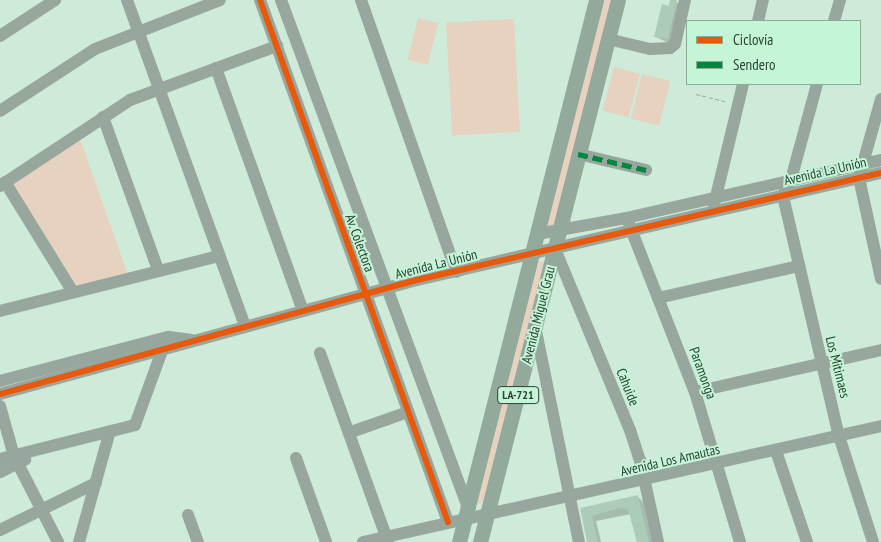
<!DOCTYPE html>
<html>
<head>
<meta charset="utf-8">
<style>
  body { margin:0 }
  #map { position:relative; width:881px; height:542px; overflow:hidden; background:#ceead9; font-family:"PT Sans Narrow",sans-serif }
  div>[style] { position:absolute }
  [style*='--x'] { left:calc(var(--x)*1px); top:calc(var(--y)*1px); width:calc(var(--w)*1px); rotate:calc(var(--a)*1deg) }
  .green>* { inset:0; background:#e7d2c0; transform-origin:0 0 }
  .shadow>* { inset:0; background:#0003 }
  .building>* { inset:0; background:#accbb9 }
  .path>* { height:1px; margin-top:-0.5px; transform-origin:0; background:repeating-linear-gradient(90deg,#9daea3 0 4px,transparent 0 6.5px) }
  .minor>* { height:12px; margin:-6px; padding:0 6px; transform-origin:6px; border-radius:6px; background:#97a79e }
  .major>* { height:15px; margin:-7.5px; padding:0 7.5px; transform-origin:7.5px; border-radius:7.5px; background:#92a99b }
  .quiet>* { height:5px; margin-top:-2.5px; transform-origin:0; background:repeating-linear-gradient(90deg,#00873e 0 10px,transparent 0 15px) }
  .cycleway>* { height:6px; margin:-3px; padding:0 3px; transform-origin:3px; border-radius:3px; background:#e8590c }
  span { translate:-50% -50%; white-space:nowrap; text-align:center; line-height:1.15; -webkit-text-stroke:4px #c3f5d6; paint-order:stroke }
  .shield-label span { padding:1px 4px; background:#c3f5d6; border:1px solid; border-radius:4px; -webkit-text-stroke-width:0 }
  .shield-label { font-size:12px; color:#2c4034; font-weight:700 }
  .street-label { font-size:14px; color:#2c4034 }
  .legend { position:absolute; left:686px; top:20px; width:175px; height:65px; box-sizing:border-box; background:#c3f5d6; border:1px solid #87ad95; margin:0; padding:6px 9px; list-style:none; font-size:15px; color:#2c4034 }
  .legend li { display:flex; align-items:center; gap:10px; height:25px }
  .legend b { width:25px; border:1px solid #87ad95 }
</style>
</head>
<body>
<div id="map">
  <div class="green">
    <i style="clip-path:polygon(600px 0,615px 0,558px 226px,546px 228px)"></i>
    <i style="left:418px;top:18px;width:21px;height:43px;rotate:14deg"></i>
    <i style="left:514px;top:19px;width:113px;height:68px;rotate:87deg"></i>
    <i style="left:614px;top:67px;width:27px;height:45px;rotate:15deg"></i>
    <i style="left:642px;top:74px;width:29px;height:46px;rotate:14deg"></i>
    <i style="clip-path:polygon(79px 136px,128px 275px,78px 288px,10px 183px)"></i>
    <i style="clip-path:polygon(536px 260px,546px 263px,485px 502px,477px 504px,475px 501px)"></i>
  </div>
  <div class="shadow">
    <i style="clip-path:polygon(671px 0,681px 5px,671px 44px,656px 37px)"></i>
    <i style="clip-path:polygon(638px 497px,643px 502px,652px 542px,637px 542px,631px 514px,596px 521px,601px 542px,588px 542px,582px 509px)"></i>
  </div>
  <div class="building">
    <i style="clip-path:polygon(670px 0,677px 0,668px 39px,654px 37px,662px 4px,669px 6px)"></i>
    <i style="clip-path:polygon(638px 495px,649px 542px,637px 542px,628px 509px,619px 508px,592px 516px,598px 542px,587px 542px,580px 508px)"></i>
  </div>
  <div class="path">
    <i style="--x:696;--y:94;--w:32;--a:14"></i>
  </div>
  <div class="minor">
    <i style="--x:127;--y:0;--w:347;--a:70.1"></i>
    <i style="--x:260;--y:0;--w:555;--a:70.19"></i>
    <i style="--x:281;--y:0;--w:538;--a:69.78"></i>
    <i style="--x:361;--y:0;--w:288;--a:70.7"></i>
    <i style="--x:758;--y:21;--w:22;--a:-77"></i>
    <i style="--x:834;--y:21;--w:22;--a:-74"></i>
    <i style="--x:0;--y:36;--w:66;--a:-33.2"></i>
    <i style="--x:608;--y:39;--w:43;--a:13.4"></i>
    <i style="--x:650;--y:49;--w:20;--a:-3"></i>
    <i style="--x:670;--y:48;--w:6;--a:-39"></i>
    <i style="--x:675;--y:44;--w:45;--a:-77.2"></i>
    <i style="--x:216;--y:68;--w:258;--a:70.3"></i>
    <i style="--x:817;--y:84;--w:99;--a:105.2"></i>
    <i style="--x:791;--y:180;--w:18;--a:117"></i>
    <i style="--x:783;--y:196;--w:246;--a:76.9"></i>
    <i style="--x:839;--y:436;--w:111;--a:72.2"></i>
    <i style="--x:881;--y:99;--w:82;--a:105.6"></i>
    <i style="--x:859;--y:178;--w:103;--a:77.7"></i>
    <i style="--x:0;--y:111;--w:113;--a:-33.1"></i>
    <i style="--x:95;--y:49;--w:134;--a:-21.4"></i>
    <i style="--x:103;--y:117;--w:163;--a:70.2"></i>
    <i style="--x:578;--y:154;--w:70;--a:13.2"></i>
    <i style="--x:5;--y:182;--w:129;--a:58.3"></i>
    <i style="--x:0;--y:186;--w:156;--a:-33.5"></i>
    <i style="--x:130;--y:100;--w:157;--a:-20.2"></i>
    <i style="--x:714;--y:205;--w:124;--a:-76.5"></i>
    <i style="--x:629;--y:224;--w:180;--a:68.6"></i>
    <i style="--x:695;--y:392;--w:157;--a:73.3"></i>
    <i style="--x:537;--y:234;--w:90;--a:-10.2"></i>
    <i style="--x:626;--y:218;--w:262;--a:-12.8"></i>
    <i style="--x:555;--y:249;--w:196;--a:67.5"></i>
    <i style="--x:630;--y:430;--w:32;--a:72"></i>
    <i style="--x:640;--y:460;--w:84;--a:77.6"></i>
    <i style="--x:658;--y:298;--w:145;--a:-12.8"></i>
    <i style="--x:0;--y:311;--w:226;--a:-14.1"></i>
    <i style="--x:536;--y:331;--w:215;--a:78.5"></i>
    <i style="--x:320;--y:353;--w:201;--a:70.2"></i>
    <i style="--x:0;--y:381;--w:174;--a:-14.7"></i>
    <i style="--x:168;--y:337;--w:23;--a:7"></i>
    <i style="--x:695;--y:392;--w:191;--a:-12.7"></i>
    <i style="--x:0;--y:394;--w:432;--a:-15.3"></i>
    <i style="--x:417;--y:280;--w:476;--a:-13"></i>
    <i style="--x:0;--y:406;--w:52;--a:74.4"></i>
    <i style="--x:14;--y:456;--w:97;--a:62.9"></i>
    <i style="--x:351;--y:432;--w:60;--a:-19.3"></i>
    <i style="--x:776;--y:451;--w:96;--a:71.2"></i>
    <i style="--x:296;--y:458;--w:89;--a:70.3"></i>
    <i style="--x:0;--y:459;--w:139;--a:-14.1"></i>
    <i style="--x:135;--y:425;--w:79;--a:-70"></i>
    <i style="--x:0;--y:472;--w:28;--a:-26"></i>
    <i style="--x:188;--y:515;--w:29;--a:70"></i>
    <i style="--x:0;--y:530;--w:107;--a:-26.1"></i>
    <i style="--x:79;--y:542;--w:115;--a:-74.4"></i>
    <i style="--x:363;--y:542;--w:531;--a:-12.62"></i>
  </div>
  <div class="major">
    <i style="--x:459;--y:542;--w:559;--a:-75.81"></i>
    <i style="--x:480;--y:542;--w:559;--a:-75.72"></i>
  </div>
  <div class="quiet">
    <i style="--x:578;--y:154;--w:70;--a:13.2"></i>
  </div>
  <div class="cycleway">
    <i style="--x:260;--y:0;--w:555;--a:70.19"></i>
    <i style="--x:0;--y:394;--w:432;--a:-15.3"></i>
    <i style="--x:417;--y:280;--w:476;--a:-13"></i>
  </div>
  <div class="shield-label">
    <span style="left:518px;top:395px">LA-721</span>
  </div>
  <div class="street-label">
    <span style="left:825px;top:171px;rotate:-13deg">Avenida La Unión</span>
    <span style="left:360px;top:243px;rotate:70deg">Av. Colectora</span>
    <span style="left:436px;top:264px;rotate:-14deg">Avenida La Unión</span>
    <span style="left:538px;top:315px;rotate:-76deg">Avenida Miguel Grau</span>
    <span style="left:838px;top:367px;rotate:76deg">Los Mitimaes</span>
    <span style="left:703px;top:373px;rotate:70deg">Paramonga</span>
    <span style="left:628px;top:387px;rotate:68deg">Cahuide</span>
    <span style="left:670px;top:460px;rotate:-13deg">Avenida Los Amautas</span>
  </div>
  <ul class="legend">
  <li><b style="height:6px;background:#e8590c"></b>Ciclovía</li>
  <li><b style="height:6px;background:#00873e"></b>Sendero</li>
  </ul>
</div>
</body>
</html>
